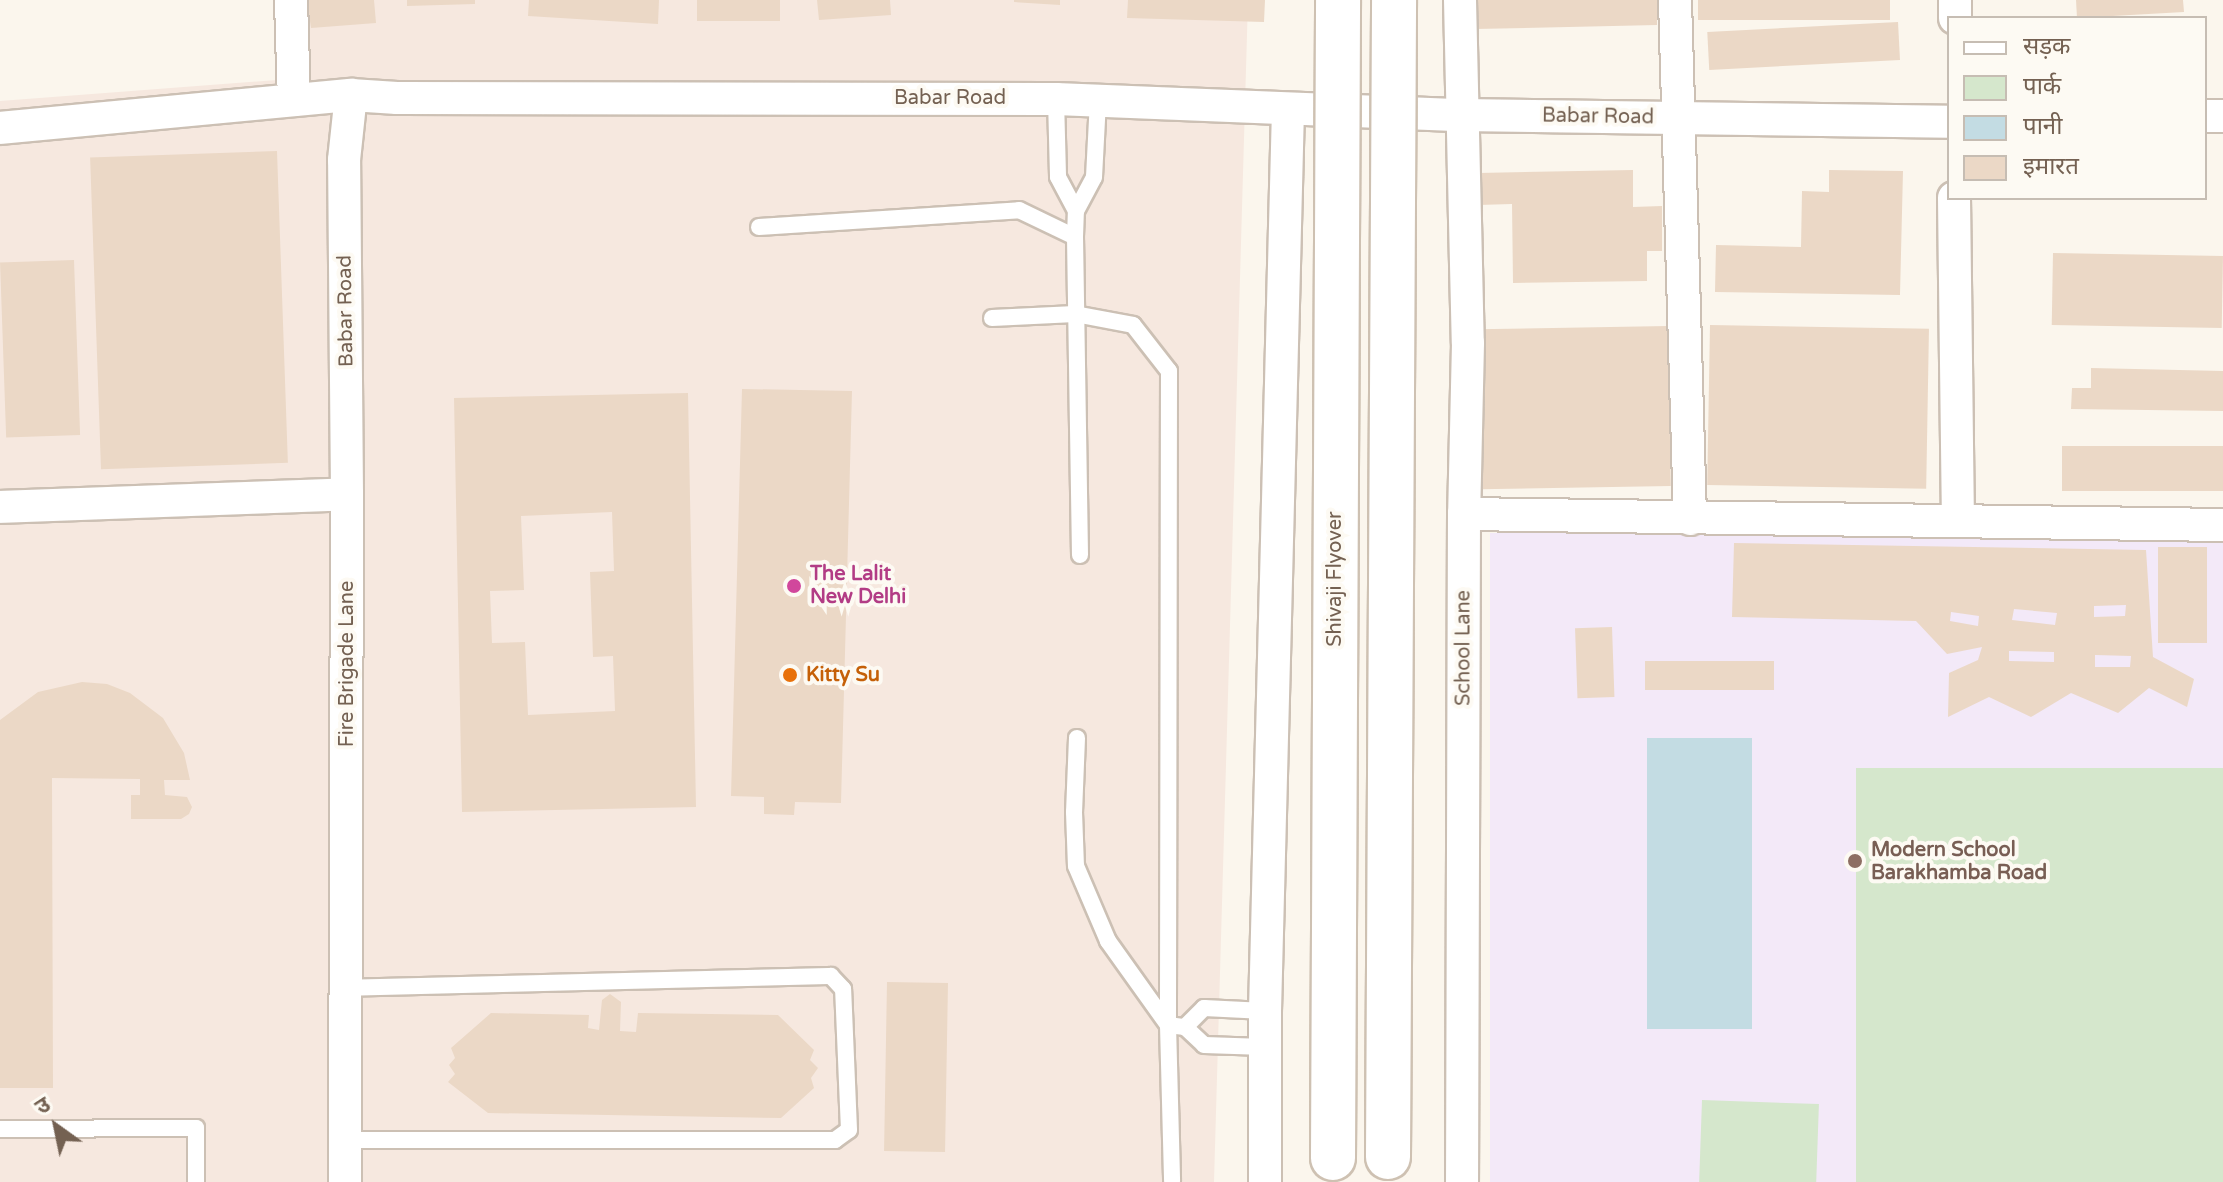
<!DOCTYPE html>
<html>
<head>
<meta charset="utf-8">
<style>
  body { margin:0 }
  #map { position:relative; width:2223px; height:1182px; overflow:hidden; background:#fbf6ed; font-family:"Varela Round","Noto Sans Devanagari",sans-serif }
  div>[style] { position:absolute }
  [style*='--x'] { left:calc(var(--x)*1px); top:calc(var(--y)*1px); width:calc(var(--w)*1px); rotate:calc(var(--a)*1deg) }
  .commercial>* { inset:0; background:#f6e8df }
  .education>* { inset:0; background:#f3e9f8; transform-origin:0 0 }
  .green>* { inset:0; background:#d5e7cc; transform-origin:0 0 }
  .water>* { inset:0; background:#c3dce3; transform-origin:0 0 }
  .building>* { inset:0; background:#ebd8c6; transform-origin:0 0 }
  .roads { filter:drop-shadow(2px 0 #ccc0b4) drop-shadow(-2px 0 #ccc0b4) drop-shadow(0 2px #ccc0b4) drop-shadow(0 -2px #ccc0b4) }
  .service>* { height:16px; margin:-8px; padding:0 8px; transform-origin:8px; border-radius:8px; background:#fff }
  .minor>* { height:32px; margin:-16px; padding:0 16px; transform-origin:16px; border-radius:16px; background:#fff }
  .bridges { filter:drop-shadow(2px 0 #cec1b2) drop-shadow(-2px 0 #cec1b2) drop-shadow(0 2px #cec1b2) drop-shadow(0 -2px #cec1b2) }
  .secondary-bridge>* { height:44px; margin:-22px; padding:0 22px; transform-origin:22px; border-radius:22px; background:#fff }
  .dots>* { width:22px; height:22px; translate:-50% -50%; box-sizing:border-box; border:4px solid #fdfaf3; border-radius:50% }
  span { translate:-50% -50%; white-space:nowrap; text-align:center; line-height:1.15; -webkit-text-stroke:8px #fdfaf3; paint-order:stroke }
  .street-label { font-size:20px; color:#746152 }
  .hotel-label { font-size:20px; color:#b23c85; font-weight:700 }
  .left { translate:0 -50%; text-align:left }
  .food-label { font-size:20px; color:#c56008; font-weight:700 }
  .education-label { font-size:20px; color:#785e54; font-weight:700 }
  .legend { position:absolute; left:1947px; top:16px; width:260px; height:184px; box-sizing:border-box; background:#fdfaf3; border:2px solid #c6bdb3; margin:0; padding:10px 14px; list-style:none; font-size:24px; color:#746152 }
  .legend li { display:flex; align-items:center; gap:16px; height:40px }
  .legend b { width:40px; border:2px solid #c6bdb3 }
  .north { position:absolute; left:16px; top:1086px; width:80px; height:80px; -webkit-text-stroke:6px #fdfaf3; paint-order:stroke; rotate:327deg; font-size:22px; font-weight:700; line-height:32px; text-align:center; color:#746152 }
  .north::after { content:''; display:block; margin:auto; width:28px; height:36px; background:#746152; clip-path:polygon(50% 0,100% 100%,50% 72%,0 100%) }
</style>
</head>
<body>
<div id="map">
  <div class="commercial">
    <i style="clip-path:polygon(301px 0,1248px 0,1214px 1182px,0 1182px,0 101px,303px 78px)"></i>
  </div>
  <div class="education">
    <i style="left:1490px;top:533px;width:733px;height:649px"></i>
  </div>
  <div class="green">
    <i style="left:1856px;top:768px;width:367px;height:414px"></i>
    <i style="left:1702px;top:1100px;width:117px;height:82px;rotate:2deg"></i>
  </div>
  <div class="water">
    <i style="left:1647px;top:738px;width:105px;height:291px"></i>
  </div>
  <div class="building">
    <i style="clip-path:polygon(307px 0,374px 0,376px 23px,311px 28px)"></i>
    <i style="clip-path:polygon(407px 0,475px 0,475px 4px,407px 6px)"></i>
    <i style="clip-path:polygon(529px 0,659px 0,658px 24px,528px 16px)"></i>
    <i style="left:697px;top:0;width:83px;height:21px"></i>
    <i style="clip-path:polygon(817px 0,890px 0,891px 15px,819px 20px)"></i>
    <i style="clip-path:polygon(1014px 0,1060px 0,1060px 5px,1014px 2px)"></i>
    <i style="clip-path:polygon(1128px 0,1265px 0,1264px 22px,1127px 18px)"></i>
    <i style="clip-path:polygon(1474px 0,1657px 0,1657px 25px,1475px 29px)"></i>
    <i style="left:1698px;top:0;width:192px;height:20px"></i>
    <i style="clip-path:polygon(2076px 0,2183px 0,2184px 12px,2077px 18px)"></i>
    <i style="left:1898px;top:22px;width:38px;height:191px;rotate:87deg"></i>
    <i style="left:277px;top:151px;width:312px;height:187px;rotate:88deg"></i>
    <i style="clip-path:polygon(1633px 170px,1633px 207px,1662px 206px,1662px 251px,1647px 251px,1647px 281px,1513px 283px,1512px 204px,1478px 205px,1478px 173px)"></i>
    <i style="clip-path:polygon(1829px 170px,1903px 171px,1900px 295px,1715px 292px,1716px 245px,1801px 247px,1802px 191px,1829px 192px)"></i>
    <i style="left:2053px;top:253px;width:170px;height:72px;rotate:1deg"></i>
    <i style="left:74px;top:260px;width:175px;height:74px;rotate:88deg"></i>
    <i style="left:1710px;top:325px;width:219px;height:160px;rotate:1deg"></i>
    <i style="left:1668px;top:326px;width:160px;height:191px;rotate:89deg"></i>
    <i style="clip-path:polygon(2091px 368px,2223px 371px,2223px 411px,2071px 409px,2072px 388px,2091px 388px)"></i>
    <i style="clip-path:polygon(742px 389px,852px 391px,841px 803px,795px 802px,794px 815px,764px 814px,764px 797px,731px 796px)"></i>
    <i style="clip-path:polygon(evenodd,688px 393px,696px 807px,462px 812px,454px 398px,688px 393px,612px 512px,614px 571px,590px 572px,593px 657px,613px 656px,615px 711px,528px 715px,525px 642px,492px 643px,490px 591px,524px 590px,521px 516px,612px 512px)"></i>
    <i style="left:2062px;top:446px;width:161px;height:45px"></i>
    <i style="clip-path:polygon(evenodd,1734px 543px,2146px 550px,2153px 657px,2194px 679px,2187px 707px,2149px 688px,2118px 713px,2071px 693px,2031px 717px,1989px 697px,1948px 717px,1949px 673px,1978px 660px,1982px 647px,1947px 654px,1916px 621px,1732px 617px,1734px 543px,2126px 605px,2125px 616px,2094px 617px,2094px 606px,2126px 605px,1734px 543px,2014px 609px,2057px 613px,2055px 625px,2012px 620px,2014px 609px,1734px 543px,1951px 612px,1979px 616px,1978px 626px,1950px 621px,1951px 612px,1734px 543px,2009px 651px,2054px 652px,2054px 662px,2009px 661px,2009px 651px,1734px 543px,2095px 655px,2131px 656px,2130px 667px,2095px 667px,2095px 655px)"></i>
    <i style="left:2207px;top:547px;width:96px;height:49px;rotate:90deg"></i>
    <i style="left:1612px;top:627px;width:70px;height:37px;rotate:88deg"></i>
    <i style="left:1774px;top:661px;width:29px;height:129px;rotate:90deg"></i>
    <i style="clip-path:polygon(82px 682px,107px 684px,130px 693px,163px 718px,184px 753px,190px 780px,164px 780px,165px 795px,187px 797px,192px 807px,189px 814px,181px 819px,131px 819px,131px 795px,140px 795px,140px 779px,52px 778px,53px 1088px,0 1088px,0 720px,38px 692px)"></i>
    <i style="left:887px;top:982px;width:61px;height:169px;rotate:1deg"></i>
    <i style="clip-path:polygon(610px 994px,621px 1002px,620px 1031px,636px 1032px,638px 1013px,778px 1015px,814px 1050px,810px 1060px,818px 1068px,811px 1078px,814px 1088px,781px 1118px,488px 1113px,448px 1082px,455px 1074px,449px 1065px,455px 1058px,451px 1048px,491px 1013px,589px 1015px,588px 1028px,599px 1030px,602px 1000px)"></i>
  </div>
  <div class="roads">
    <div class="service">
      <i style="--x:1056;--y:99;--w:78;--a:88.5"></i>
      <i style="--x:1058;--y:177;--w:38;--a:62"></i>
      <i style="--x:759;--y:227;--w:261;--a:-3.7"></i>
      <i style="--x:1019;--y:210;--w:62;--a:25.7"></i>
      <i style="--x:992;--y:318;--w:83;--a:-2.8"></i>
      <i style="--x:1075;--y:314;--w:59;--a:10.7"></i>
      <i style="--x:1133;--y:325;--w:58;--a:52"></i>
      <i style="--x:1169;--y:371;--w:654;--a:90.09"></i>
      <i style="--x:1168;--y:1025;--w:156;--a:88.5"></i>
      <i style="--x:1080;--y:555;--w:318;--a:-90.9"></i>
      <i style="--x:1075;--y:237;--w:26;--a:-88"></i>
      <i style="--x:1076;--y:211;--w:38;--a:-62"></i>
      <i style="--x:1094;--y:177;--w:77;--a:-87"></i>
      <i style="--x:1077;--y:738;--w:74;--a:92.3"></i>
      <i style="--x:1074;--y:812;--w:54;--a:87.9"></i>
      <i style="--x:1076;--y:866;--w:82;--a:66.9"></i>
      <i style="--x:1108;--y:941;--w:103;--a:54.5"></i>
      <i style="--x:1168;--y:1025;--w:17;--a:7"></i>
      <i style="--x:1185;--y:1027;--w:26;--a:43"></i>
      <i style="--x:1204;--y:1045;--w:61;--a:1.9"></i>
      <i style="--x:1185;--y:1027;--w:27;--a:-45"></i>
      <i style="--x:1204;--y:1008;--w:61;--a:2.8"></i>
      <i style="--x:0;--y:1129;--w:196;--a:-0.3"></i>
      <i style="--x:196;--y:1128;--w:54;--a:90"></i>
      <i style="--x:346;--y:1140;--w:489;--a:0"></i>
      <i style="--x:835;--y:1140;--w:17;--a:-36"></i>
      <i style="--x:849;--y:1130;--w:141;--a:-92.4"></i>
      <i style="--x:843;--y:989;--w:18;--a:-133"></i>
      <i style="--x:831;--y:976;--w:484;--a:178.6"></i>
    </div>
    <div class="minor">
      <i style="--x:291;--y:0;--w:100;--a:88.3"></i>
      <i style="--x:1460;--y:0;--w:343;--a:88.7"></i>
      <i style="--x:1468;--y:343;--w:171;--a:91.3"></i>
      <i style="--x:1464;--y:514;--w:668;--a:90.17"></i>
      <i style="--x:1675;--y:0;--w:519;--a:88.34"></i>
      <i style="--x:1955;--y:18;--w:18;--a:-90"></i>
      <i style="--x:2205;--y:116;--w:18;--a:0"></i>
      <i style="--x:0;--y:128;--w:353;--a:-5.4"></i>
      <i style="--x:1954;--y:198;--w:323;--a:89.3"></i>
      <i style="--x:347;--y:494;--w:334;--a:-90.5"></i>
      <i style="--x:344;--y:160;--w:65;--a:-83.9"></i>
      <i style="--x:351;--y:95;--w:46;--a:3.7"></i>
      <i style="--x:397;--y:98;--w:659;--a:0.09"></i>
      <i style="--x:1056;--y:99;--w:405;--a:2.3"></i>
      <i style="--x:1461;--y:115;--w:488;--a:0.8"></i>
      <i style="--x:0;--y:507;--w:347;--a:-2.1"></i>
      <i style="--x:347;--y:494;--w:688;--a:90.17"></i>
      <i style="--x:1464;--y:514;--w:759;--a:0.83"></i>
      <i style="--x:1265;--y:1182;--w:171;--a:-90"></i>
      <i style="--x:1265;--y:1011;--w:901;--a:-88.54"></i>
    </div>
  </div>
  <div class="bridges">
    <div class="secondary-bridge">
      <i style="--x:1388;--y:1157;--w:1157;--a:-89.7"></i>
      <i style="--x:1333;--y:1158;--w:1158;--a:-89.75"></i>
    </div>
  </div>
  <div class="dots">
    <i style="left:794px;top:586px;background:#d1479c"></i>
    <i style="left:790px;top:675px;background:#e8710a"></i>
    <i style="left:1855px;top:861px;background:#8d6e63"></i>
  </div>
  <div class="street-label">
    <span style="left:950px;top:98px">Babar Road</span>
    <span style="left:1598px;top:117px;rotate:1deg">Babar Road</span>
    <span style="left:346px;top:311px;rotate:-91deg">Babar Road</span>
    <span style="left:1335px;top:579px;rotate:-90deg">Shivaji Flyover</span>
    <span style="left:1464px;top:648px;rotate:-90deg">School Lane</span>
    <span style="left:347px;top:664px;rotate:-90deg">Fire Brigade Lane</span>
  </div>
  <div class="hotel-label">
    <span class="left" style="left:810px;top:586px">The Lalit<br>New Delhi</span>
  </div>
  <div class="food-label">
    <span class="left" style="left:806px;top:675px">Kitty Su</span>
  </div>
  <div class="education-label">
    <span class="left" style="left:1871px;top:862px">Modern School<br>Barakhamba Road</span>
  </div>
  <ul class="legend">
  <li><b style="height:10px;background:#fff"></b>सड़क</li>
  <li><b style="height:22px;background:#d5e7cc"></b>पार्क</li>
  <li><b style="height:22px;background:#c3dce3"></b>पानी</li>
  <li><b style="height:22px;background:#ebd8c6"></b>इमारत</li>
  </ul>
  <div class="north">उ</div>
</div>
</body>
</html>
